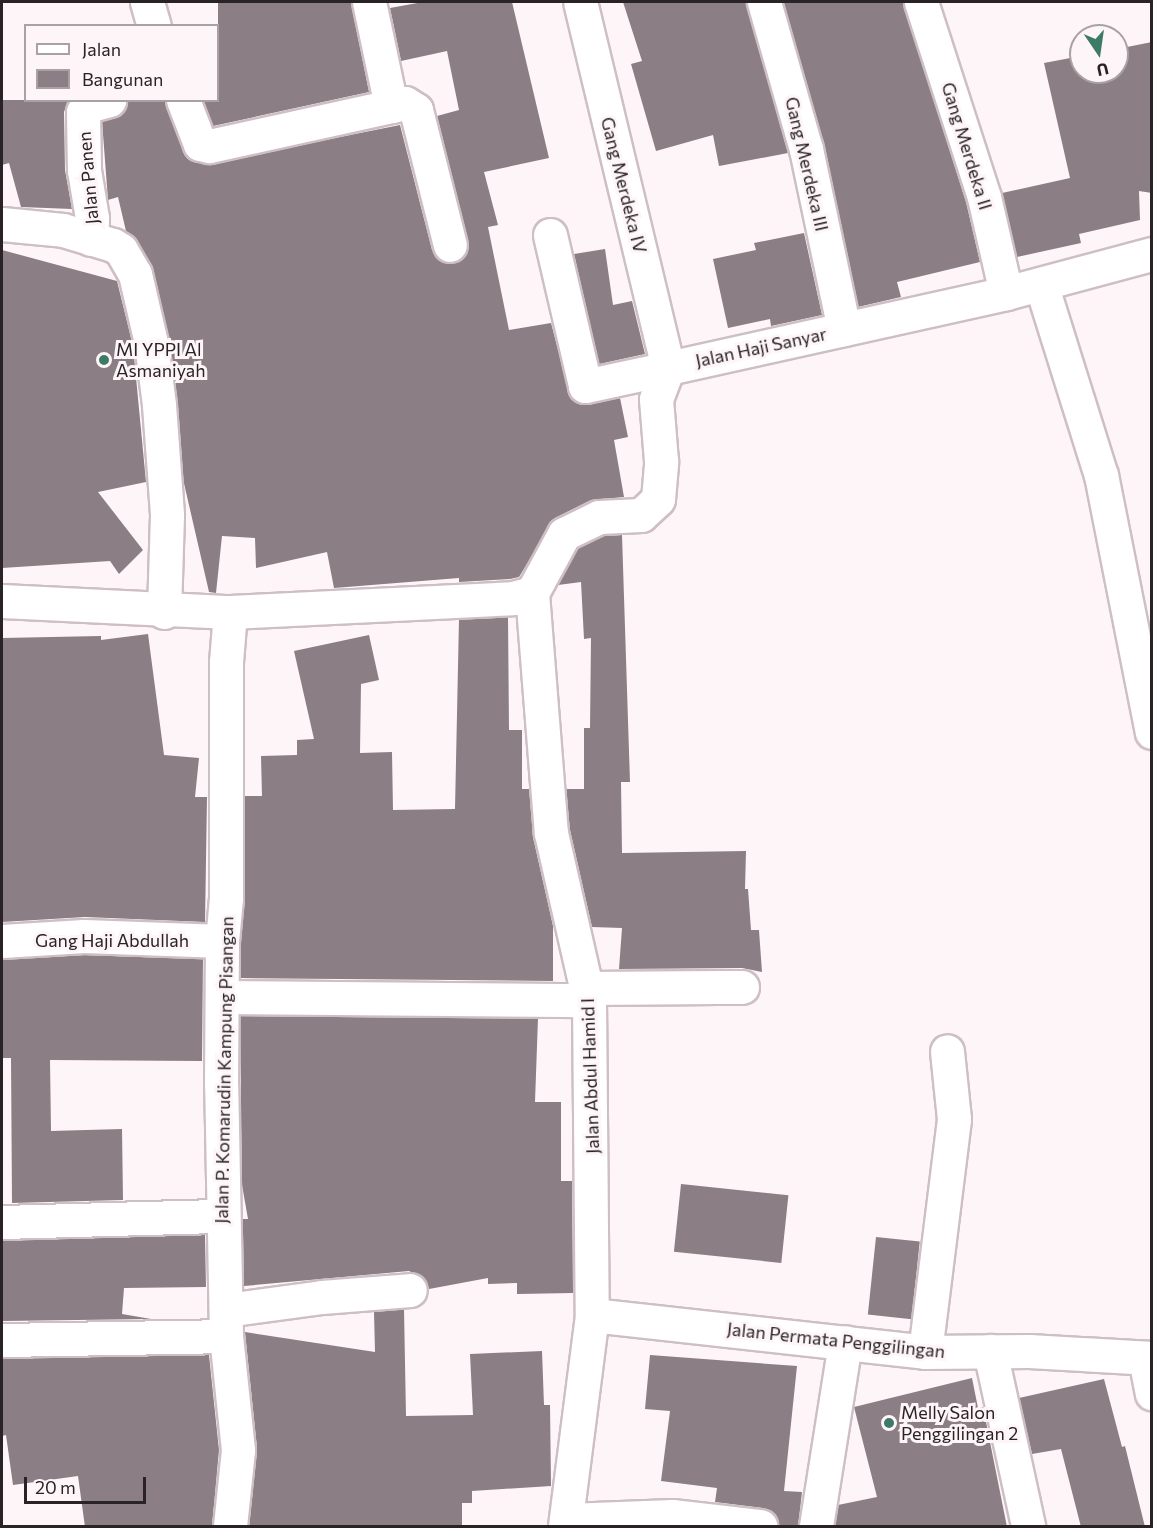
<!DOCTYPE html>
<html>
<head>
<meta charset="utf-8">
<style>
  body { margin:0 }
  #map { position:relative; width:1153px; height:1528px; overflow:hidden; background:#fef5f8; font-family:Commissioner,sans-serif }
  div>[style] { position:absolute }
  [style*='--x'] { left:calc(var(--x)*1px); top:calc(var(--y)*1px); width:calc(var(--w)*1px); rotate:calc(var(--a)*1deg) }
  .building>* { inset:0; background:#8b7e84; transform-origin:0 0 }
  .roads { filter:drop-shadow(2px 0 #cebfc5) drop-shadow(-2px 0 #cebfc5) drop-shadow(0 2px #cebfc5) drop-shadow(0 -2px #cebfc5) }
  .minor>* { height:33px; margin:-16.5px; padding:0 16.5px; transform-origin:16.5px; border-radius:16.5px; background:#fff }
  .dots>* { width:16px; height:16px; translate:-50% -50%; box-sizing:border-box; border:3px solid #fef5f8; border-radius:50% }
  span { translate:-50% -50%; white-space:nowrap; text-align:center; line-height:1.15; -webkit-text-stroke:6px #fef5f8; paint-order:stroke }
  .street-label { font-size:18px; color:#292325 }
  .poi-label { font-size:18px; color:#292325 }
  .left { translate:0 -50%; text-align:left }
  .frame { position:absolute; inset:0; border:3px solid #292325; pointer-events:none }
  .legend { position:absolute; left:24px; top:24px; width:195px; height:78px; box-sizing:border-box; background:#fef5f8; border:2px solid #a9a1a4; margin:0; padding:8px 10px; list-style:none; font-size:18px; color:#292325 }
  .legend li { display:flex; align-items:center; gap:12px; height:30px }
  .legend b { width:30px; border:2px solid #a9a1a4 }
  .north { position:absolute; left:1069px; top:24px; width:60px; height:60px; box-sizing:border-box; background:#fef5f8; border:2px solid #a9a1a4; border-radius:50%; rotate:167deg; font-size:16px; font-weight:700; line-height:24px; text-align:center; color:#292325 }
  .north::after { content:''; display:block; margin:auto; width:21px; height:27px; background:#3e7b67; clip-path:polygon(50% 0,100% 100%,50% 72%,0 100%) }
  .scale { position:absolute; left:24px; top:1477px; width:122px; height:27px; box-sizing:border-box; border:3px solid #292325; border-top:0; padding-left:8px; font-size:18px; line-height:21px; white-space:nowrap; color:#292325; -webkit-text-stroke:4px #fef5f8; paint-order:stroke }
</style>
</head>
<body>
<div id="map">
  <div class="building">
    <i style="clip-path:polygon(218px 2px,351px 2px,369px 92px,213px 126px,203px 100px,218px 100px)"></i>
    <i style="clip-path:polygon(423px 2px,512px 2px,549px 158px,484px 172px,498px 225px,488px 227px,509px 330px,551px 323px,571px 398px,588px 404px,620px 398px,628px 437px,614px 440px,624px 497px,591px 500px,555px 518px,519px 577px,510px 579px,459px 582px,459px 578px,334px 588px,327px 552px,256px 568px,255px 538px,222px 536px,216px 593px,209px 592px,183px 479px,169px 339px,151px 265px,137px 241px,126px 231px,118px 197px,108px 200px,102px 121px,122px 114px,127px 100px,165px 100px,183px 151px,188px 159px,205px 164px,400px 125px,432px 250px,444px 263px,455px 263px,463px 258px,468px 241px,437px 116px,459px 110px,447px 51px,401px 61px,390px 8px)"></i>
    <i style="clip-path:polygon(623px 2px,746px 2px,788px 153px,719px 166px,713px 135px,656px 151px,631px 64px,642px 61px)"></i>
    <i style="clip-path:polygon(783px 2px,903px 2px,966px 202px,980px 262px,897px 282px,901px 297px,858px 307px,824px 144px)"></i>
    <i style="clip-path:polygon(1152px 42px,1152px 193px,1139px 191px,1140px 220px,1079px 234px,1081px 243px,1017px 257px,1002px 193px,1070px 178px,1044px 63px,1081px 56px,1081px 72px,1117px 72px,1117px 49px)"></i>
    <i style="clip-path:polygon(2px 100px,68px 100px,64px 112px,65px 170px,72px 209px,21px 207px,9px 163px,2px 165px)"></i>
    <i style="clip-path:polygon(804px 233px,822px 315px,771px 326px,770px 319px,728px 328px,713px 259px,756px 250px,754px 243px)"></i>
    <i style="clip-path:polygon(605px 249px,613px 305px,632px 301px,645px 354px,599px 364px,574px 254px)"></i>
    <i style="clip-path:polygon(2px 250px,117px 281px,133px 346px,146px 482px,98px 492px,143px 550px,119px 574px,110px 561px,2px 568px)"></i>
    <i style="clip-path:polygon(622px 535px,630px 782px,621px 782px,622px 853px,746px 851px,745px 889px,748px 889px,751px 930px,759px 930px,762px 972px,742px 968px,619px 969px,622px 928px,592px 927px,570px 830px,566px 789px,584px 789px,584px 728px,590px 728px,591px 638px,584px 639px,581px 582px,558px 585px,578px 548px,604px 536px)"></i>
    <i style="clip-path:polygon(508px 617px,509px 730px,522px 730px,522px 789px,529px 789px,533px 837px,553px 926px,553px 981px,240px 978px,245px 796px,262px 796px,261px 756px,297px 755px,297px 740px,314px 739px,294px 651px,369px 635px,379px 680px,361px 684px,360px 753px,392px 752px,393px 810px,455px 809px,459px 619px)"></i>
    <i style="clip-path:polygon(148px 634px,164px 755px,199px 758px,195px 797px,207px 797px,205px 922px,85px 917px,2px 922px,2px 638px,101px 636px,101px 640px)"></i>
    <i style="clip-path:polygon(84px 955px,203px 959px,202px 1061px,50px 1060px,51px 1131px,122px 1129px,123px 1200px,12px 1203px,11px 1058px,2px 1058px,2px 959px)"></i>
    <i style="clip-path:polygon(240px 1016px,538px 1018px,535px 1102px,561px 1102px,561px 1181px,572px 1181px,573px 1293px,517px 1294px,517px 1283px,488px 1284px,488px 1278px,429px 1289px,425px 1279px,409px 1271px,244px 1286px,242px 1219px,248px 1219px,242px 1185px)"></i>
    <i style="left:681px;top:1184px;width:108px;height:68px;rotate:6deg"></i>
    <i style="clip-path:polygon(205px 1235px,206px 1287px,124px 1288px,122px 1314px,151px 1319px,2px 1321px,2px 1241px)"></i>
    <i style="left:876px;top:1237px;width:44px;height:78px;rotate:6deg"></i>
    <i style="clip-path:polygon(404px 1309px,406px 1416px,473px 1415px,470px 1354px,542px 1351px,544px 1405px,550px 1405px,551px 1486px,472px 1491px,472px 1503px,462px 1503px,462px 1527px,249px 1527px,257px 1448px,245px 1332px,375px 1352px,374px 1312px)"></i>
    <i style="clip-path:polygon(209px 1355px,219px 1450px,212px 1527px,85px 1527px,78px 1476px,13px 1485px,6px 1435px,2px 1436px,2px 1359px)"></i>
    <i style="clip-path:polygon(650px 1355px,797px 1366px,784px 1491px,802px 1492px,798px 1527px,778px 1527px,772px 1511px,763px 1508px,715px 1502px,717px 1488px,661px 1481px,670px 1411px,645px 1409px)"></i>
    <i style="clip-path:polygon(972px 1378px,978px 1408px,983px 1407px,1007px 1527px,835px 1527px,838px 1505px,877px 1497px,854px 1407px)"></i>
    <i style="clip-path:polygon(1104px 1379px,1122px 1447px,1125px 1446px,1145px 1527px,1081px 1527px,1061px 1449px,1032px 1454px,1019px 1398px)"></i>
  </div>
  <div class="roads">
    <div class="minor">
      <i style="--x:147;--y:2;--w:25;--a:74"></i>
      <i style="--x:764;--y:2;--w:153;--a:74.1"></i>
      <i style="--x:806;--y:149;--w:184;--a:78.1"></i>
      <i style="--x:921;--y:2;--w:205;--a:72.1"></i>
      <i style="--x:984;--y:197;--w:98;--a:77.1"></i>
      <i style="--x:183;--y:100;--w:47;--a:68.9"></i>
      <i style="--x:200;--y:144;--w:9;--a:13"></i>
      <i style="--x:209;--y:146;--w:186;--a:-12.4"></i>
      <i style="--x:391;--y:106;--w:106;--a:-101.9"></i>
      <i style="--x:391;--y:106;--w:14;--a:-12"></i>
      <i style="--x:405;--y:103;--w:13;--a:32"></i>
      <i style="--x:416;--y:110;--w:139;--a:75.9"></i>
      <i style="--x:2;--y:224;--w:61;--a:5.6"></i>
      <i style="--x:63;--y:230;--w:52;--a:16.7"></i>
      <i style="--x:113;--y:245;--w:9;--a:32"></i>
      <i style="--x:121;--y:250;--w:28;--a:60"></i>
      <i style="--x:135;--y:274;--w:71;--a:76.9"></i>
      <i style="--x:151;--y:343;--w:63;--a:82.6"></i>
      <i style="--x:159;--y:405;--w:110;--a:85.8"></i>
      <i style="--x:167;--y:515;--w:97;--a:91.8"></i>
      <i style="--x:550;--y:235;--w:155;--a:76.9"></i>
      <i style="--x:585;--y:386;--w:85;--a:-12.2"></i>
      <i style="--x:668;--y:368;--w:376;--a:-103.5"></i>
      <i style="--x:91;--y:239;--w:21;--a:-87"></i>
      <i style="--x:92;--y:218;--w:49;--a:-99.5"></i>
      <i style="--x:84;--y:170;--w:58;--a:-91"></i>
      <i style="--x:83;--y:112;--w:7;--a:-56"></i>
      <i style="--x:87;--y:106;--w:23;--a:-15"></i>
      <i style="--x:1041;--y:284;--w:200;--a:72.6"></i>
      <i style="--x:1101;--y:475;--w:262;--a:78.8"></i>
      <i style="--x:532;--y:593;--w:241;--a:85.5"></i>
      <i style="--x:551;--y:833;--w:171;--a:77.2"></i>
      <i style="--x:589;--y:1000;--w:315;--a:89.5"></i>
      <i style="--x:592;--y:1315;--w:213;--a:97.3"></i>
      <i style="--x:532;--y:593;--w:67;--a:-61.5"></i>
      <i style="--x:564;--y:534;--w:39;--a:-26"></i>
      <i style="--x:599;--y:517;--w:42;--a:-2.7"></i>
      <i style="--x:641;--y:515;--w:23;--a:-43"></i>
      <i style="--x:658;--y:499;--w:38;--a:-85"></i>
      <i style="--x:661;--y:461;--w:62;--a:-94.6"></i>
      <i style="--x:656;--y:399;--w:33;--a:-69"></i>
      <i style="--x:668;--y:368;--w:346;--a:-12.5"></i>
      <i style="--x:1006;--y:293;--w:151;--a:-15"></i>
      <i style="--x:2;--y:601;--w:228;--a:2.8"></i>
      <i style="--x:230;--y:612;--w:283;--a:-2.8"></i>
      <i style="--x:513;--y:598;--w:20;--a:-15"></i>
      <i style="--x:2;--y:941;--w:82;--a:-3.5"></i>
      <i style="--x:84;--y:936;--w:138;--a:2.1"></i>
      <i style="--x:587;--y:988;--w:155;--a:-0.4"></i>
      <i style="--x:223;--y:997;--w:366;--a:0.5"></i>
      <i style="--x:2;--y:1222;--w:219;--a:-1.6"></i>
      <i style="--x:226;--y:1310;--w:97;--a:-7.7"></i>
      <i style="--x:322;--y:1297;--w:88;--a:-4.5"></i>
      <i style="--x:592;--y:1315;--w:335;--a:6.3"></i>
      <i style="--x:925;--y:1352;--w:104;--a:-0.6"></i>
      <i style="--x:1029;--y:1351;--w:123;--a:3.3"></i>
      <i style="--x:2;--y:1340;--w:224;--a:-1"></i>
      <i style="--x:990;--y:1351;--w:179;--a:77.7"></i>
      <i style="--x:925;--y:1352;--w:235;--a:-82.9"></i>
      <i style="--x:954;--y:1119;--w:68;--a:-95.9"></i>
      <i style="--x:1145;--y:1358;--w:36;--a:79"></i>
      <i style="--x:567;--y:1520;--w:105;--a:-2.2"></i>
      <i style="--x:672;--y:1516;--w:89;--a:6.5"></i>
      <i style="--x:230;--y:1526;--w:76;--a:-84"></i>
      <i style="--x:238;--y:1450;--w:115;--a:-96"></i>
      <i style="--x:226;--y:1336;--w:252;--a:-91.1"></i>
      <i style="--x:221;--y:1084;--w:143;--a:-89.6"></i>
      <i style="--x:222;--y:941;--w:43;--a:-84.7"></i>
      <i style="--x:226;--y:898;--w:236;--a:-90"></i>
      <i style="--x:226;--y:662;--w:50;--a:-85.4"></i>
      <i style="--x:816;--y:1526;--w:186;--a:-81"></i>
    </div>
  </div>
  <div class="dots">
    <i style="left:104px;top:360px;background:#3e7b67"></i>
    <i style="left:889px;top:1423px;background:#3e7b67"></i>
  </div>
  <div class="street-label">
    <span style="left:967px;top:146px;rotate:73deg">Gang Merdeka II</span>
    <span style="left:807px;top:164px;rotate:77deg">Gang Merdeka III</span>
    <span style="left:88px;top:178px;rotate:-95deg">Jalan Panen</span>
    <span style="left:624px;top:185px;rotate:76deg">Gang Merdeka IV</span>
    <span style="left:761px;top:347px;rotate:-12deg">Jalan Haji Sanyar</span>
    <span style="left:112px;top:940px">Gang Haji Abdullah</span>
    <span style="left:224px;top:1070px;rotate:-89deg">Jalan P. Komarudin Kampung Pisangan</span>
    <span style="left:590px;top:1076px;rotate:-92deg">Jalan Abdul Hamid I</span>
    <span style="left:836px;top:1340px;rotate:6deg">Jalan Permata Penggilingan</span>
  </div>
  <div class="poi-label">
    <span class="left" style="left:116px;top:360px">MI YPPI Al<br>Asmaniyah</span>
    <span class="left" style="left:901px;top:1423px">Melly Salon<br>Penggilingan 2</span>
  </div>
  <div class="frame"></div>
  <ul class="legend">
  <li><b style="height:8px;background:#fff"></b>Jalan</li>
  <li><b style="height:16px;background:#8b7e84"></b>Bangunan</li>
  </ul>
  <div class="north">U</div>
  <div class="scale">20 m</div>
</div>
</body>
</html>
